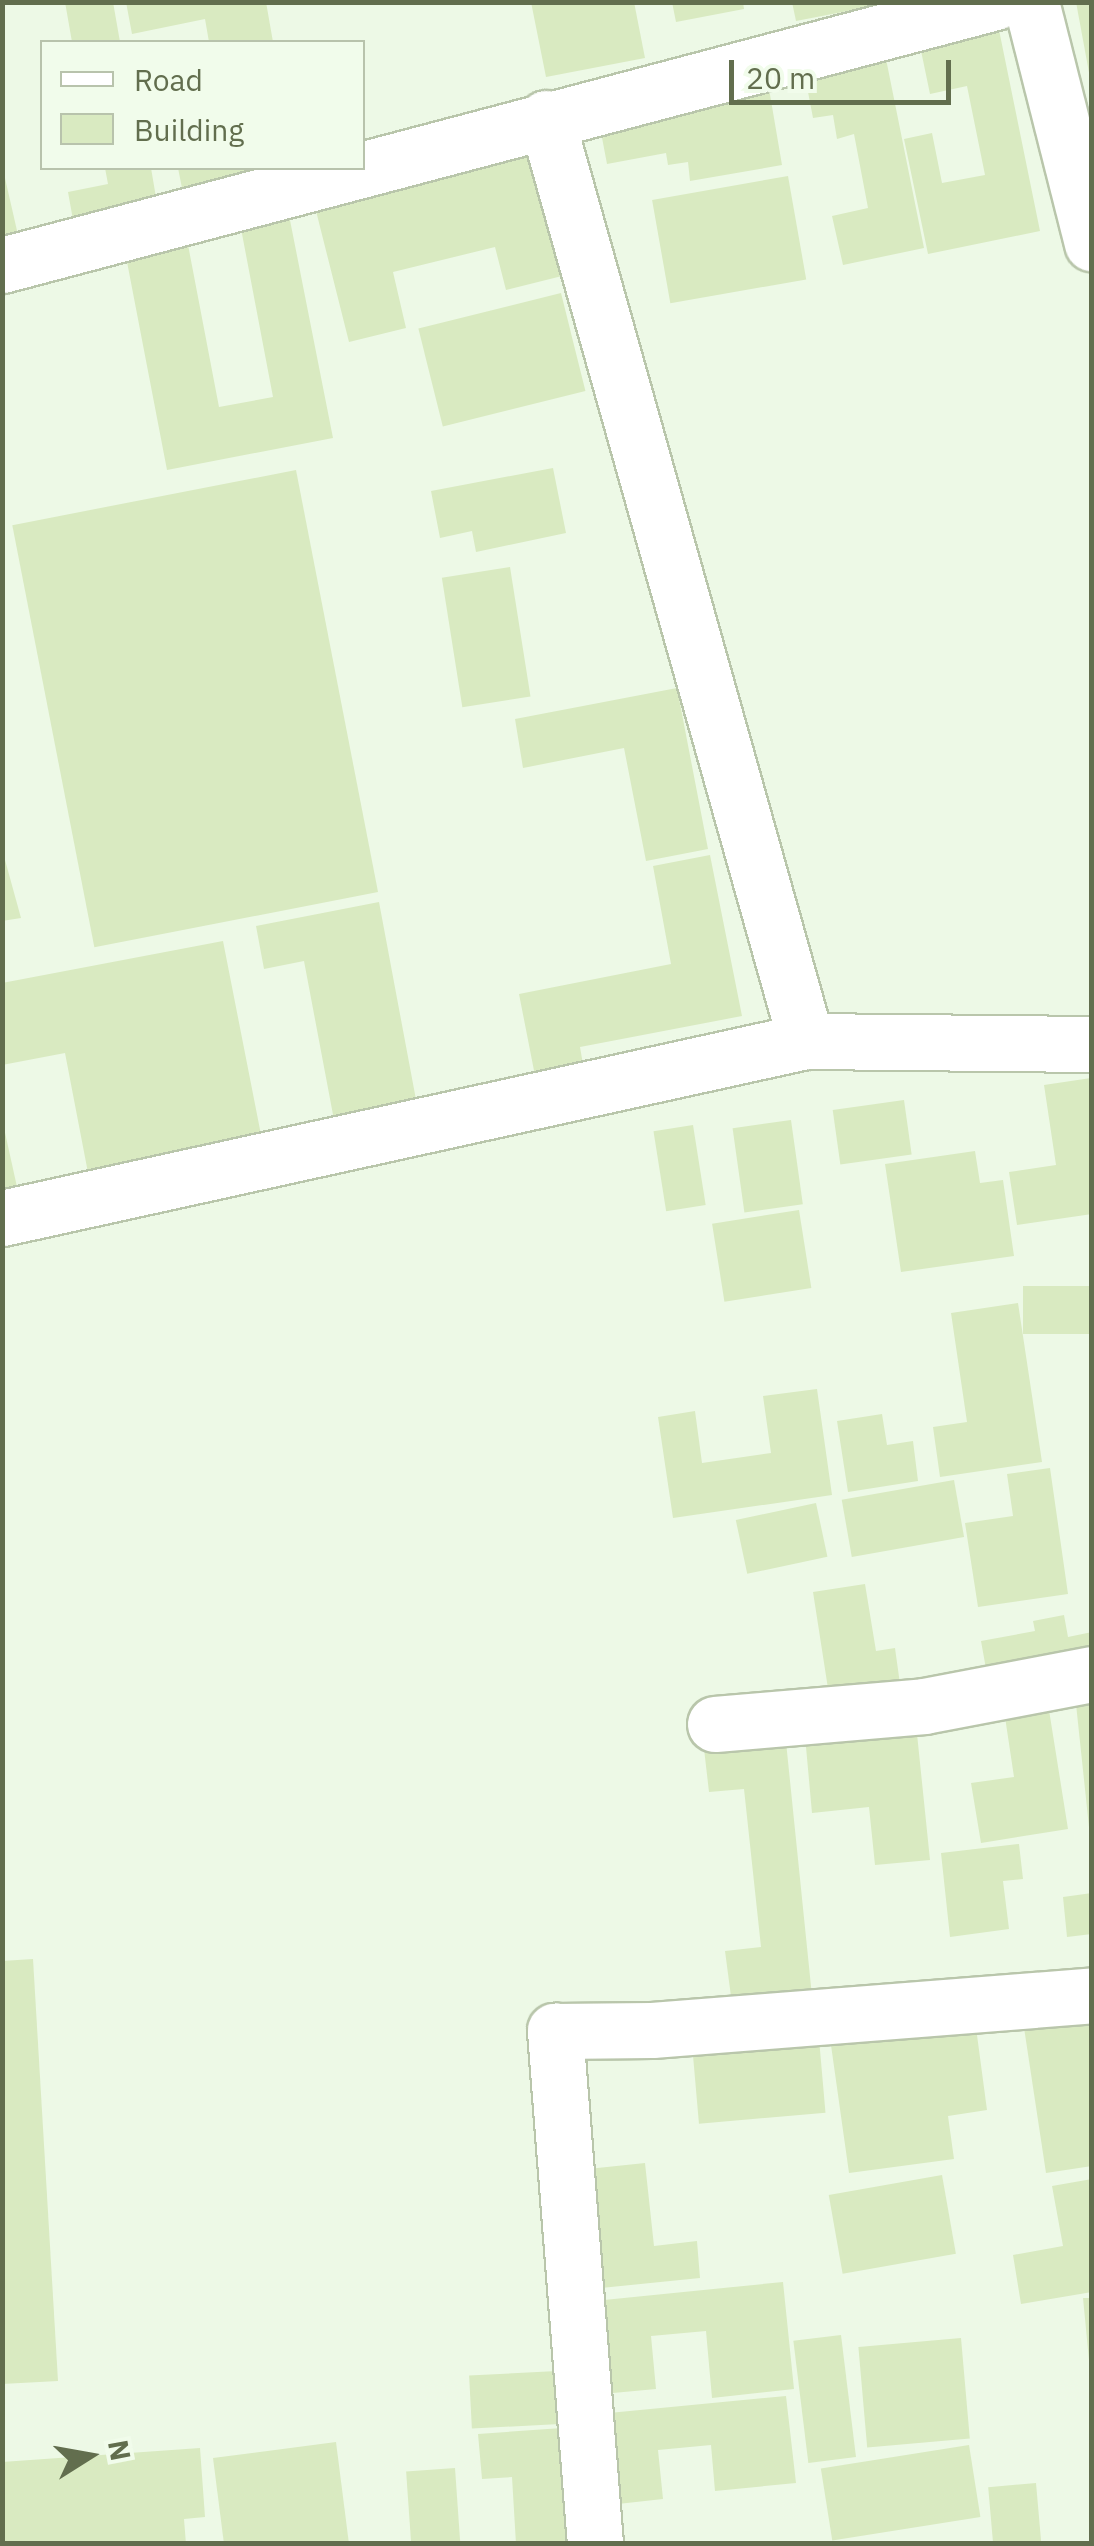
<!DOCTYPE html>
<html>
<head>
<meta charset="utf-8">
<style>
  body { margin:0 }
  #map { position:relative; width:1094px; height:2546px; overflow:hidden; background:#edf9e6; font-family:"IBM Plex Sans",sans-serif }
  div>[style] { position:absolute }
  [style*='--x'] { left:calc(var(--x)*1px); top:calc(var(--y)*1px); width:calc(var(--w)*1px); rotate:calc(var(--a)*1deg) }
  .building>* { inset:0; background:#d9eac1; transform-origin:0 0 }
  .roads { filter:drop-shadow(2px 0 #b9c6ab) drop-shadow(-2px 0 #b9c6ab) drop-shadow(0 2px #b9c6ab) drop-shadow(0 -2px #b9c6ab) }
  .street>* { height:55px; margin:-27.5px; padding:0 27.5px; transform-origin:27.5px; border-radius:27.5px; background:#fff }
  span { translate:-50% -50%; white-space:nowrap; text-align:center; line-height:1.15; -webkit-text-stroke:9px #f1fceb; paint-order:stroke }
  .frame { position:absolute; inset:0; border:5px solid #626e4e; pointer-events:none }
  .legend { position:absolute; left:40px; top:40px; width:325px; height:130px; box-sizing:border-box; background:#f1fceb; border:2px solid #b8c3ac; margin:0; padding:12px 18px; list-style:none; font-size:30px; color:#626e4e }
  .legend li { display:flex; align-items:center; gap:20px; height:50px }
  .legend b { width:50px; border:2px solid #b8c3ac }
  .north { position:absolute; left:40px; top:2406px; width:100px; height:100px; -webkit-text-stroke:8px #f1fceb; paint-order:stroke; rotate:79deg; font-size:28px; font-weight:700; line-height:40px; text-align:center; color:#626e4e }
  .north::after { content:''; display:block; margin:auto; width:35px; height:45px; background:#626e4e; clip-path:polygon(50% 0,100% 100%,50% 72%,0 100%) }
  .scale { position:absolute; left:729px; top:60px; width:222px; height:45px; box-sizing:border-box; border:5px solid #626e4e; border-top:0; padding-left:12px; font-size:30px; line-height:35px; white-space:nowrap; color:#626e4e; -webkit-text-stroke:8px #f1fceb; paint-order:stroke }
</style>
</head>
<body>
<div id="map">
  <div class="building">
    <i style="clip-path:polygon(65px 2px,113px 2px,120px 42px,72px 42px)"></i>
    <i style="clip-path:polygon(126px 2px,266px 2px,273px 42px,209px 42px,205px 19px,132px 34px)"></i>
    <i style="clip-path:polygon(531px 2px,634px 2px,645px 58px,546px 77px)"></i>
    <i style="clip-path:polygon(672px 2px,743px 2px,744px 9px,676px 22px)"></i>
    <i style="clip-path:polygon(792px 2px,884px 2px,884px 4px,796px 21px)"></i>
    <i style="clip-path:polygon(1076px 2px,1092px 2px,1092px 78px,1090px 78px)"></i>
    <i style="clip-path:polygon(998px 25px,1040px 231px,928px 254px,904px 139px,932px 133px,942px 183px,985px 175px,967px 86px,930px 94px,919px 41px)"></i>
    <i style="clip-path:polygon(884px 49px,924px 248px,843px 265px,832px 216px,868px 208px,854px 134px,837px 139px,833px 115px,813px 118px,803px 66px)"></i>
    <i style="clip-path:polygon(767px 77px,782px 165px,690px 181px,688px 162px,668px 165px,666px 153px,607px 164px,596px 106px)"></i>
    <i style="clip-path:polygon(528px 137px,562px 276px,506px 290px,495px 247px,393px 272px,406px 328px,349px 342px,311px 191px)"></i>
    <i style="clip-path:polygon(2px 165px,18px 235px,2px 238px)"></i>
    <i style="clip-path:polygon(105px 168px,151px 168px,159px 215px,75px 231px,68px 192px,108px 184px)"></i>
    <i style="clip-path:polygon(178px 168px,275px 168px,183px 193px)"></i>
    <i style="left:788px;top:176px;width:105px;height:138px;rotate:80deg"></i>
    <i style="clip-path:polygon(288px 210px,333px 438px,167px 470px,123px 241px,185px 229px,219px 407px,273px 397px,239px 218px)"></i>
    <i style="left:561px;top:293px;width:101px;height:147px;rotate:76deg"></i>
    <i style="clip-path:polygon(553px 468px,566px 533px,476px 552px,472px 531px,440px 538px,431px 491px)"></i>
    <i style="left:296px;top:470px;width:430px;height:289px;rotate:79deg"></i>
    <i style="left:510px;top:567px;width:131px;height:69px;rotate:81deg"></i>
    <i style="clip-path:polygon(677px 688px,708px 849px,646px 861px,624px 748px,523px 768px,515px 719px)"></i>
    <i style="clip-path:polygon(2px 849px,21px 918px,2px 921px)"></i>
    <i style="clip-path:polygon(710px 855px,742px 1016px,580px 1047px,586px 1082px,538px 1091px,519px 994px,671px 964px,653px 866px)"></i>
    <i style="clip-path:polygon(379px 902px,417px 1105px,334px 1120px,304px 961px,264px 969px,256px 926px)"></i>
    <i style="clip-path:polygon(223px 941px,263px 1145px,89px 1178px,65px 1053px,2px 1065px,2px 983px)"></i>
    <i style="clip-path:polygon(1091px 1078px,1092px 1214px,1017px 1225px,1009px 1172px,1056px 1165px,1044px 1085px)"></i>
    <i style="left:904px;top:1100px;width:55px;height:72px;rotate:82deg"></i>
    <i style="clip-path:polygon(2px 1119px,21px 1205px,2px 1209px)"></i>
    <i style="left:791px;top:1120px;width:85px;height:59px;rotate:82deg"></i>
    <i style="left:693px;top:1125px;width:81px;height:40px;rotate:81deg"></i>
    <i style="clip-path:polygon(975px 1151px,980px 1183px,1003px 1180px,1014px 1256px,901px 1272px,885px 1164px)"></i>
    <i style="left:799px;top:1210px;width:79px;height:88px;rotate:81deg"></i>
    <i style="left:1092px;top:1286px;width:48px;height:69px;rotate:90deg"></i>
    <i style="clip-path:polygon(1018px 1303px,1042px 1462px,940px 1477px,933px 1427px,967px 1422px,951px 1313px)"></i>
    <i style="clip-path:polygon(817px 1389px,832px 1495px,673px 1518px,658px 1417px,695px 1411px,702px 1463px,771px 1453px,763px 1396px)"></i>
    <i style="clip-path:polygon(882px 1414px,887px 1445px,913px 1441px,918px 1481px,848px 1492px,837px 1421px)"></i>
    <i style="clip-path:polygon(1050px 1468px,1068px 1594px,978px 1607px,965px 1523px,1013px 1516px,1007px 1474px)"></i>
    <i style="left:954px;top:1480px;width:58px;height:114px;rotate:80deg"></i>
    <i style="left:816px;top:1503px;width:55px;height:82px;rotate:78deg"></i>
    <i style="clip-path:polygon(865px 1584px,876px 1651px,895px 1648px,900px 1684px,829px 1695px,813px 1592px)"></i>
    <i style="clip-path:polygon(1064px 1615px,1068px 1637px,1092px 1632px,1092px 1660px,988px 1680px,981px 1641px,1035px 1631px,1033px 1621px)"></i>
    <i style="clip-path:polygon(1092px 1703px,1092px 1827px,1089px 1827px,1076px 1704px)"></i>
    <i style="clip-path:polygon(1049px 1710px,1068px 1829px,981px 1843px,971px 1783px,1014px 1777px,1005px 1717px)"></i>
    <i style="clip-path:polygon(916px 1724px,930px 1860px,875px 1865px,869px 1807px,812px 1813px,805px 1736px)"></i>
    <i style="clip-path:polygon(785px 1732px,812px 1996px,732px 2004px,725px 1951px,761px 1947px,744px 1789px,709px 1792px,703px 1740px)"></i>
    <i style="clip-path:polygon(1019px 1844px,1023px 1879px,1003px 1881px,1009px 1929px,950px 1937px,941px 1853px)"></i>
    <i style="clip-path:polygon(1092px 1893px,1092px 1934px,1067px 1937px,1063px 1897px)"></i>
    <i style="clip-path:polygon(33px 1959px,58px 2381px,2px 2384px,2px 1961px)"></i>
    <i style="clip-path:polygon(1092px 2010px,1092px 2166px,1046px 2173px,1023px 2021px)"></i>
    <i style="clip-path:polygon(975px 2020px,987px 2110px,948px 2116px,954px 2159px,849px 2173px,830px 2038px)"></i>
    <i style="left:818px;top:2027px;width:86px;height:127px;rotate:85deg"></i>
    <i style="clip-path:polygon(645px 2163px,654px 2246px,697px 2241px,700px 2278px,601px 2288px,588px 2169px)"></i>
    <i style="left:942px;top:2175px;width:80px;height:115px;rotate:80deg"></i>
    <i style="clip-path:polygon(1092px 2179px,1092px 2292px,1021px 2304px,1013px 2255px,1063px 2246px,1052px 2186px)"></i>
    <i style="clip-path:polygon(783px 2282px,794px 2389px,712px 2398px,706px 2331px,651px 2336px,656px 2389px,613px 2393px,604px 2300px)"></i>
    <i style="clip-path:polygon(1083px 2298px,1092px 2298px,1092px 2360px,1089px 2360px)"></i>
    <i style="left:841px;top:2335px;width:123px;height:48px;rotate:83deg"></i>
    <i style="left:961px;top:2338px;width:101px;height:103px;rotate:85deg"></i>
    <i style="left:557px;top:2371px;width:53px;height:88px;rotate:87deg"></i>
    <i style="clip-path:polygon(786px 2396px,796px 2483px,715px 2491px,711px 2445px,658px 2450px,663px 2499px,618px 2504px,609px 2413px)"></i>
    <i style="clip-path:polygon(562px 2428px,569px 2544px,516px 2544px,512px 2477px,482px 2479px,478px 2434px)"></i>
    <i style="clip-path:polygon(336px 2442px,349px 2544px,224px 2544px,213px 2458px)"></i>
    <i style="left:969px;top:2445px;width:73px;height:150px;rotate:81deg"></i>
    <i style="clip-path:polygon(200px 2448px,205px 2517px,184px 2519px,186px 2544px,2px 2544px,2px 2462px)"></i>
    <i style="left:455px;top:2468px;width:75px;height:49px;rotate:86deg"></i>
    <i style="left:1036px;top:2483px;width:61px;height:48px;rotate:85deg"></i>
  </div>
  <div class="roads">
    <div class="street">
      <i style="--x:1031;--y:2;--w:249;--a:75.8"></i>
      <i style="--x:546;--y:118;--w:959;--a:74.27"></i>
      <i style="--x:2;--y:265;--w:1027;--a:-14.83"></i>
      <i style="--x:2;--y:1218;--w:823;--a:-12.42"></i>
      <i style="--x:806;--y:1041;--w:286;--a:0.6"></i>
      <i style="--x:715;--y:1724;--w:210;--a:-4.9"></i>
      <i style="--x:924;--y:1706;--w:171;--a:-10.8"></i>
      <i style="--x:595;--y:2544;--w:515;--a:-94.46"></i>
      <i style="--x:555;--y:2031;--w:97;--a:-0.6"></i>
      <i style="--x:652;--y:2030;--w:441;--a:-4.5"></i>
    </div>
  </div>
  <div class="frame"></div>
  <ul class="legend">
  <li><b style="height:12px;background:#fff"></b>Road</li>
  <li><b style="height:28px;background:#d9eac1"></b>Building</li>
  </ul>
  <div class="north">N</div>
  <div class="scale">20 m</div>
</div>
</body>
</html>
